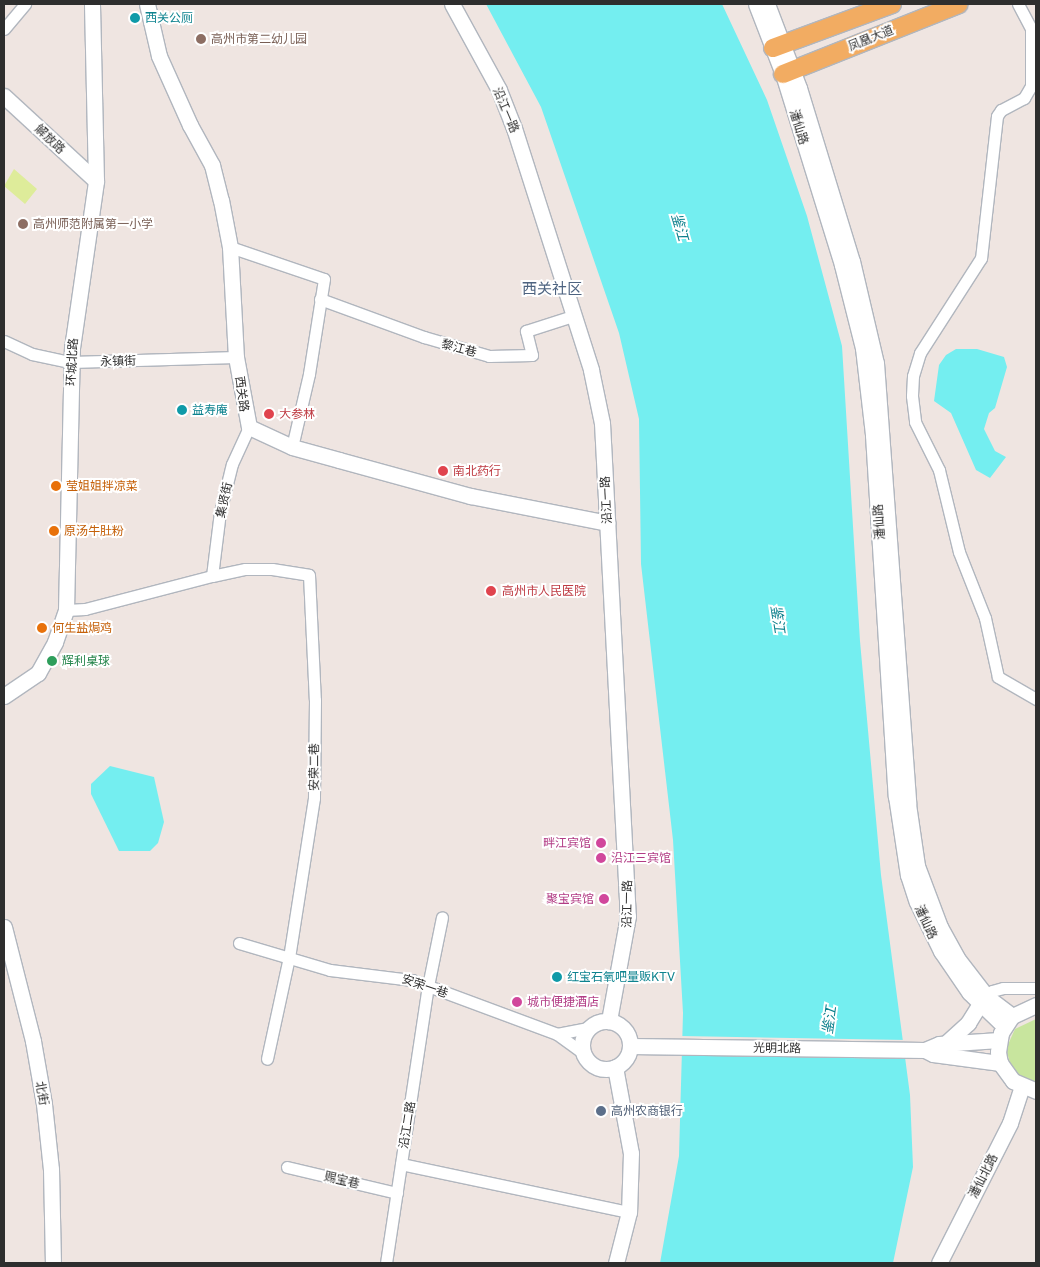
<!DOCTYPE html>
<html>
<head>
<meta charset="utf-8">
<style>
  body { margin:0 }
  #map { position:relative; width:1040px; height:1267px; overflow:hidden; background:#efe5e1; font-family:"Golos Text","Noto Sans SC",sans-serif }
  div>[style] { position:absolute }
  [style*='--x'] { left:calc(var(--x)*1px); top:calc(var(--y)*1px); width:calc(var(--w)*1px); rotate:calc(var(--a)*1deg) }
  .green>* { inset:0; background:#c8e59e }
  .pitch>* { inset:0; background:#deec9a }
  .water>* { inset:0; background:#74eef0 }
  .pier>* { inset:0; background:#efe5e1; transform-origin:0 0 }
  .roads { filter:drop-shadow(1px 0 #b1b6be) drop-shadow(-1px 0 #b1b6be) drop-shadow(0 1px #b1b6be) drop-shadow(0 -1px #b1b6be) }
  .street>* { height:11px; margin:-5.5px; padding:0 5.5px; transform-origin:5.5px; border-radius:5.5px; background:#fff }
  .secondary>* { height:15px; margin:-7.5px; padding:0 7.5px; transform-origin:7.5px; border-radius:7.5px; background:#fff }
  .secondary>.ring { margin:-7.5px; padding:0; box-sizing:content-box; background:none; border:15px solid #fff; border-radius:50% }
  .primary>* { height:18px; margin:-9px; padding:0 9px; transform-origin:9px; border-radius:9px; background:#f2ac62 }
  .dots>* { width:14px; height:14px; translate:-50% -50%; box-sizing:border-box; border:2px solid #fff; border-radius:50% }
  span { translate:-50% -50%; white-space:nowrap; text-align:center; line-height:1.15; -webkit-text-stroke:4px #fff; paint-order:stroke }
  .culture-label { font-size:12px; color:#0d838f }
  .left { translate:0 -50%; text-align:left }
  .street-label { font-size:12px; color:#2e2e2e }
  .education-label { font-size:12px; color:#785e54 }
  .health-label { font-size:12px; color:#be3a42 }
  .food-label { font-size:12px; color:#c56008 }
  .leisure-label { font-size:12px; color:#27864d }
  .hotel-label { font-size:12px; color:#b23c85 }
  .right { translate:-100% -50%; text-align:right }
  .service-label { font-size:12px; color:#4e5e75 }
  .water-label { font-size:14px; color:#0e818d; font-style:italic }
  .quarter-label { font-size:15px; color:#4d6380 }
  .frame { position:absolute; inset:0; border:5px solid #2e2e2e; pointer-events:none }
</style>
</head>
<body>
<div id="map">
  <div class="green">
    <i style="clip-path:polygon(1036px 1019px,1036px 1083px,1020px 1078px,1012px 1070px,1006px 1049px,1015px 1029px)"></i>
  </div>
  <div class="pitch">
    <i style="clip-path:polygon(14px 169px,37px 189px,25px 204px,4px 186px)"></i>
  </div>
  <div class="water">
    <i style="clip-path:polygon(486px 4px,722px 4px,767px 100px,807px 216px,842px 346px,860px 641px,881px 875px,910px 1095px,913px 1167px,893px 1263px,660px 1263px,679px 1156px,683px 1013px,673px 840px,641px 564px,639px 419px,619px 333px,541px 107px)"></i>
    <i style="clip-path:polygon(956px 349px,977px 349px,1004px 357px,1007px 367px,995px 408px,989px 413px,984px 429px,995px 451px,1006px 457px,990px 478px,976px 470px,951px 413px,934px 401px,939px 365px,946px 355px)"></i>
    <i style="clip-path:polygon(110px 766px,154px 777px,164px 822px,158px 843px,150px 851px,119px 851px,91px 794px,91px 784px)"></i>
  </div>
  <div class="pier">
    <i style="left:680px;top:1036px;width:227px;height:19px;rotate:1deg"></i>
  </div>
  <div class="roads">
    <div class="street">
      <i style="--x:1018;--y:4;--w:27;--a:62"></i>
      <i style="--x:1031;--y:28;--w:58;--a:90"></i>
      <i style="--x:1031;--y:86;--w:14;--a:120"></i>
      <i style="--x:1024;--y:98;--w:26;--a:152"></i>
      <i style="--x:1001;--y:110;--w:7;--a:124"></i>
      <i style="--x:997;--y:116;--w:143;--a:96.4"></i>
      <i style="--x:981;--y:258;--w:113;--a:122.7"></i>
      <i style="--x:920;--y:353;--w:24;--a:107"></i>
      <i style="--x:913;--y:376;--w:20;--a:93"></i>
      <i style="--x:912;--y:396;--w:26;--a:83"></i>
      <i style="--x:915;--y:422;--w:54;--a:63.4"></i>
      <i style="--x:939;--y:470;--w:84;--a:76.3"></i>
      <i style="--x:959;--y:552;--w:71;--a:68.5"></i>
      <i style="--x:985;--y:618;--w:60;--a:77.6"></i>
      <i style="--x:998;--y:677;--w:44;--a:30.1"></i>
      <i style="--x:4;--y:29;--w:33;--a:-50"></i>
      <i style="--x:230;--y:247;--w:99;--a:18.8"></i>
      <i style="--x:324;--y:279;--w:96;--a:99"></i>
      <i style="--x:309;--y:374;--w:75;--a:103.1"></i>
      <i style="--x:320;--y:299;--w:111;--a:20.1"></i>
      <i style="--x:424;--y:337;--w:68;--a:16.3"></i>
      <i style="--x:489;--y:356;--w:43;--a:-1.3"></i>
      <i style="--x:532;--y:355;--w:25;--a:-104"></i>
      <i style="--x:526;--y:331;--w:49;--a:-17.7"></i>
      <i style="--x:4;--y:341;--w:31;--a:25"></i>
      <i style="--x:32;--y:354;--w:40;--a:12"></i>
      <i style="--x:71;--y:362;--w:165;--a:-1.7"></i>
      <i style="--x:212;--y:576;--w:34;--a:-12"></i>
      <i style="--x:245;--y:569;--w:27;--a:0"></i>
      <i style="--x:272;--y:569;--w:37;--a:9"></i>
      <i style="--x:309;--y:575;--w:125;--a:87.3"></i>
      <i style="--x:315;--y:700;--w:98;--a:90.6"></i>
      <i style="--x:314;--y:798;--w:161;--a:98.9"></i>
      <i style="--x:289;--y:957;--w:104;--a:102.2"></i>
      <i style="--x:66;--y:610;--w:19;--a:-3"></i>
      <i style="--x:85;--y:609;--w:131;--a:-14.6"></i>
      <i style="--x:212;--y:576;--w:64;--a:-82.9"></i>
      <i style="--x:220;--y:512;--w:49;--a:-76"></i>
      <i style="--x:232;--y:464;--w:41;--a:-65.3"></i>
      <i style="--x:239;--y:943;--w:95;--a:16.5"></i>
      <i style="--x:330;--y:970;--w:83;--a:7"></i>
      <i style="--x:412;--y:980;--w:155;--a:20.4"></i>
      <i style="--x:557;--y:1034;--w:32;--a:36"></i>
      <i style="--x:983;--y:1001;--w:13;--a:-48"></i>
      <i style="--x:992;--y:991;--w:11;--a:-15"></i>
      <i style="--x:1003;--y:988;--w:33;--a:0"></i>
      <i style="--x:557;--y:1034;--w:33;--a:-11"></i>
      <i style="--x:401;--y:1164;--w:233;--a:11.9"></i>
      <i style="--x:287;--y:1167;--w:113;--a:13.3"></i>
      <i style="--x:386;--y:1263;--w:280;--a:-81.4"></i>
      <i style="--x:428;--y:986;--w:70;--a:-78.5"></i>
    </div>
    <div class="secondary">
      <i style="--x:147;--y:4;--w:53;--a:77"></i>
      <i style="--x:159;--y:56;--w:76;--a:65.8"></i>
      <i style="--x:190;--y:125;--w:46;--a:61.2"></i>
      <i style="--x:212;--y:165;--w:36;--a:76"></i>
      <i style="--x:221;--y:200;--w:48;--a:79.2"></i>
      <i style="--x:230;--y:247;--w:110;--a:86.9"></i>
      <i style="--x:236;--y:357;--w:71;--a:79.5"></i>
      <i style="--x:249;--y:427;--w:47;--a:24.9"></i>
      <i style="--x:292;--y:447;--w:49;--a:15.5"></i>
      <i style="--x:339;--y:460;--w:137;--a:15.3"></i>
      <i style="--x:471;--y:496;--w:139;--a:11.2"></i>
      <i style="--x:452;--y:4;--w:98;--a:61.3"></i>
      <i style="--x:499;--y:90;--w:41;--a:68.5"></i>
      <i style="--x:514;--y:128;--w:254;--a:72.3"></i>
      <i style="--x:591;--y:370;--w:54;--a:78.3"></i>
      <i style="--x:602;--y:423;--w:494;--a:87"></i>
      <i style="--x:628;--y:916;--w:107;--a:100.3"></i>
      <i style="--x:756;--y:4;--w:75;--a:68.9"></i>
      <i style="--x:783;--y:74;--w:200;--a:72.8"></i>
      <i style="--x:842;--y:265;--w:86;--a:75.8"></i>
      <i style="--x:863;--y:348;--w:88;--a:83.4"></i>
      <i style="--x:873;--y:435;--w:362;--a:86.4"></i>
      <i style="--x:896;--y:796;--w:80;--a:81.4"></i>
      <i style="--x:908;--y:875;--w:28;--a:72"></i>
      <i style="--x:917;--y:902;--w:55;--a:63.9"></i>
      <i style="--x:941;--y:951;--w:50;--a:55.7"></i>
      <i style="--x:969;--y:992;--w:49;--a:44.2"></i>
      <i style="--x:767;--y:4;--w:90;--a:69.1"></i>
      <i style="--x:799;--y:88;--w:181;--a:73"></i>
      <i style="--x:852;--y:261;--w:105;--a:76.8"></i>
      <i style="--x:876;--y:363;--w:442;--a:85.8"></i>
      <i style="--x:908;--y:804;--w:63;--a:81.7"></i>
      <i style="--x:917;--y:866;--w:65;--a:69.3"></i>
      <i style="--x:940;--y:927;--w:35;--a:61"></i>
      <i style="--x:957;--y:958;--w:49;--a:52.4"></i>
      <i style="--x:987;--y:997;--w:31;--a:37"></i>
      <i style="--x:4;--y:96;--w:125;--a:42.7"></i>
      <i style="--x:4;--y:696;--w:41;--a:-34.1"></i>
      <i style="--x:38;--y:673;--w:35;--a:-61"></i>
      <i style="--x:55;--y:642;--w:34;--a:-71"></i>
      <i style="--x:66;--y:610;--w:262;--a:-88.7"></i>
      <i style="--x:72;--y:348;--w:169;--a:-81.8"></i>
      <i style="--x:96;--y:181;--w:177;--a:-91.3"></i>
      <i style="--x:4;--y:927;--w:118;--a:75.7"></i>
      <i style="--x:33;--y:1041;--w:64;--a:80.1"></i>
      <i style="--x:44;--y:1104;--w:65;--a:83.9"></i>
      <i style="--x:51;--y:1169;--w:94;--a:88.8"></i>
      <i style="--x:1036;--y:1005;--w:26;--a:155"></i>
      <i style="--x:1012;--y:1016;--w:20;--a:123"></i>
      <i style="--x:1001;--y:1033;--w:19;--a:99"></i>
      <i style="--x:998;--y:1052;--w:11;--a:80"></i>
      <i style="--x:1000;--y:1063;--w:22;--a:54"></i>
      <i style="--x:1013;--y:1081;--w:25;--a:23"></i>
      <i class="ring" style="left:582px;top:1021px;width:33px;height:33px"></i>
      <i style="--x:946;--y:1043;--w:30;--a:-42"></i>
      <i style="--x:968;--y:1023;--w:22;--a:-58"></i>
      <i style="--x:630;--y:1046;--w:295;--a:0.8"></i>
      <i style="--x:925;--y:1050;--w:15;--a:-23"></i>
      <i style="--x:939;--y:1044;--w:60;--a:-3.8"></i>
      <i style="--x:925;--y:1050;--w:9;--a:27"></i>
      <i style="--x:933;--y:1054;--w:68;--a:7.7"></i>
      <i style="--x:615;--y:1067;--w:87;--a:79.5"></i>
      <i style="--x:631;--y:1153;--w:59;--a:91.9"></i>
      <i style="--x:629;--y:1212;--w:53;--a:104.3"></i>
      <i style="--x:939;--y:1263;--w:157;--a:-63.1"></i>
      <i style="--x:1010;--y:1123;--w:38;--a:-72"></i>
    </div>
    <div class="primary">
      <i style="--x:773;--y:48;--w:127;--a:-20.3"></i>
      <i style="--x:783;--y:74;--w:189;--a:-21.7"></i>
    </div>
  </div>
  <div class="dots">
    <i style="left:135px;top:18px;background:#0f9aa8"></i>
    <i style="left:201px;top:39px;background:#8d6e63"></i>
    <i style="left:23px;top:224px;background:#8d6e63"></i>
    <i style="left:182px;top:410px;background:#0f9aa8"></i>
    <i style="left:269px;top:414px;background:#e0444e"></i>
    <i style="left:443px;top:471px;background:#e0444e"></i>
    <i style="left:56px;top:486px;background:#e8710a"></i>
    <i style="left:54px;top:531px;background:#e8710a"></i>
    <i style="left:491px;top:591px;background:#e0444e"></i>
    <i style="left:42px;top:628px;background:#e8710a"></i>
    <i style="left:52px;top:661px;background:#2e9e5b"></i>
    <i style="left:601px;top:843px;background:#d1479c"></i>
    <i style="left:601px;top:858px;background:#d1479c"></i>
    <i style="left:604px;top:899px;background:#d1479c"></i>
    <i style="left:557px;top:977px;background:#0f9aa8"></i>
    <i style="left:517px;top:1002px;background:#d1479c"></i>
    <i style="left:601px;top:1111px;background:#5c6f8a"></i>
  </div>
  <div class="culture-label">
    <span class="left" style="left:145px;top:18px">西关公厕</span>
    <span class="left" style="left:192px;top:410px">益寿庵</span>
    <span class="left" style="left:567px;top:977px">红宝石氧吧量贩KTV</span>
  </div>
  <div class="street-label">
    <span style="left:871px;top:38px;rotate:-22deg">凤凰大道</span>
    <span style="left:506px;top:110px;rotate:67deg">沿江一路</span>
    <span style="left:799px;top:127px;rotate:73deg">潘仙路</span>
    <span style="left:50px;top:139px;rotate:43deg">解放路</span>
    <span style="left:459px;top:348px;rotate:15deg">黎江巷</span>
    <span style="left:118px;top:361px;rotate:-2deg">永镇街</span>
    <span style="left:72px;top:362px;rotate:-87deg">环城北路</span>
    <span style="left:242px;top:394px;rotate:82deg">西关路</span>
    <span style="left:224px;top:500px;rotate:-77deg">集贤街</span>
    <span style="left:606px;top:500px;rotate:-93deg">沿江一路</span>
    <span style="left:879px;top:522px;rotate:-94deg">潘仙路</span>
    <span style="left:314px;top:767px;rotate:-90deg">安荣二巷</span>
    <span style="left:627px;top:904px;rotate:-89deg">沿江一路</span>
    <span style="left:926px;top:922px;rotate:65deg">潘仙路</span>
    <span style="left:425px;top:986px;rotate:19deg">安荣一巷</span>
    <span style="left:777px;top:1048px;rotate:1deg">光明北路</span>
    <span style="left:42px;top:1093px;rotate:80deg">北街</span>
    <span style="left:407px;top:1125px;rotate:-81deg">沿江二路</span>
    <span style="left:983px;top:1176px;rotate:-63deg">潘仙北路</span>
    <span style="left:342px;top:1180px;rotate:13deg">赐宝巷</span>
  </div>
  <div class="education-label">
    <span class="left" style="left:211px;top:39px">高州市第二幼儿园</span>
    <span class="left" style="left:33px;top:224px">高州师范附属第一小学</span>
  </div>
  <div class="health-label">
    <span class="left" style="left:279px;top:414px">大参林</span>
    <span class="left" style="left:453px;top:471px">南北药行</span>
    <span class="left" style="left:502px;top:591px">高州市人民医院</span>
  </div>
  <div class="food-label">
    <span class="left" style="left:66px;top:486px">莹姐姐拌凉菜</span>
    <span class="left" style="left:64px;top:531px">原汤牛肚粉</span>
    <span class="left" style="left:52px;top:628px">何生盐焗鸡</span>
  </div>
  <div class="leisure-label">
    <span class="left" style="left:62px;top:661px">辉利桌球</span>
  </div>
  <div class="hotel-label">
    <span class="right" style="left:591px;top:843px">畔江宾馆</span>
    <span class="left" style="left:611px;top:858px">沿江三宾馆</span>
    <span class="right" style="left:594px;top:899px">聚宝宾馆</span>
    <span class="left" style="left:527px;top:1002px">城市便捷酒店</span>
  </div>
  <div class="service-label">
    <span class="left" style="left:611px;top:1111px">高州农商银行</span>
  </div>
  <div class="water-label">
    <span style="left:680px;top:227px;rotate:74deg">鉴江</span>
    <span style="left:778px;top:619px;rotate:81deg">鉴江</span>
    <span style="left:829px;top:1020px;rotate:-82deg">鉴江</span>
  </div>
  <div class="quarter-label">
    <span style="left:552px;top:289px">西关社区</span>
  </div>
  <div class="frame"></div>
</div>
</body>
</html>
